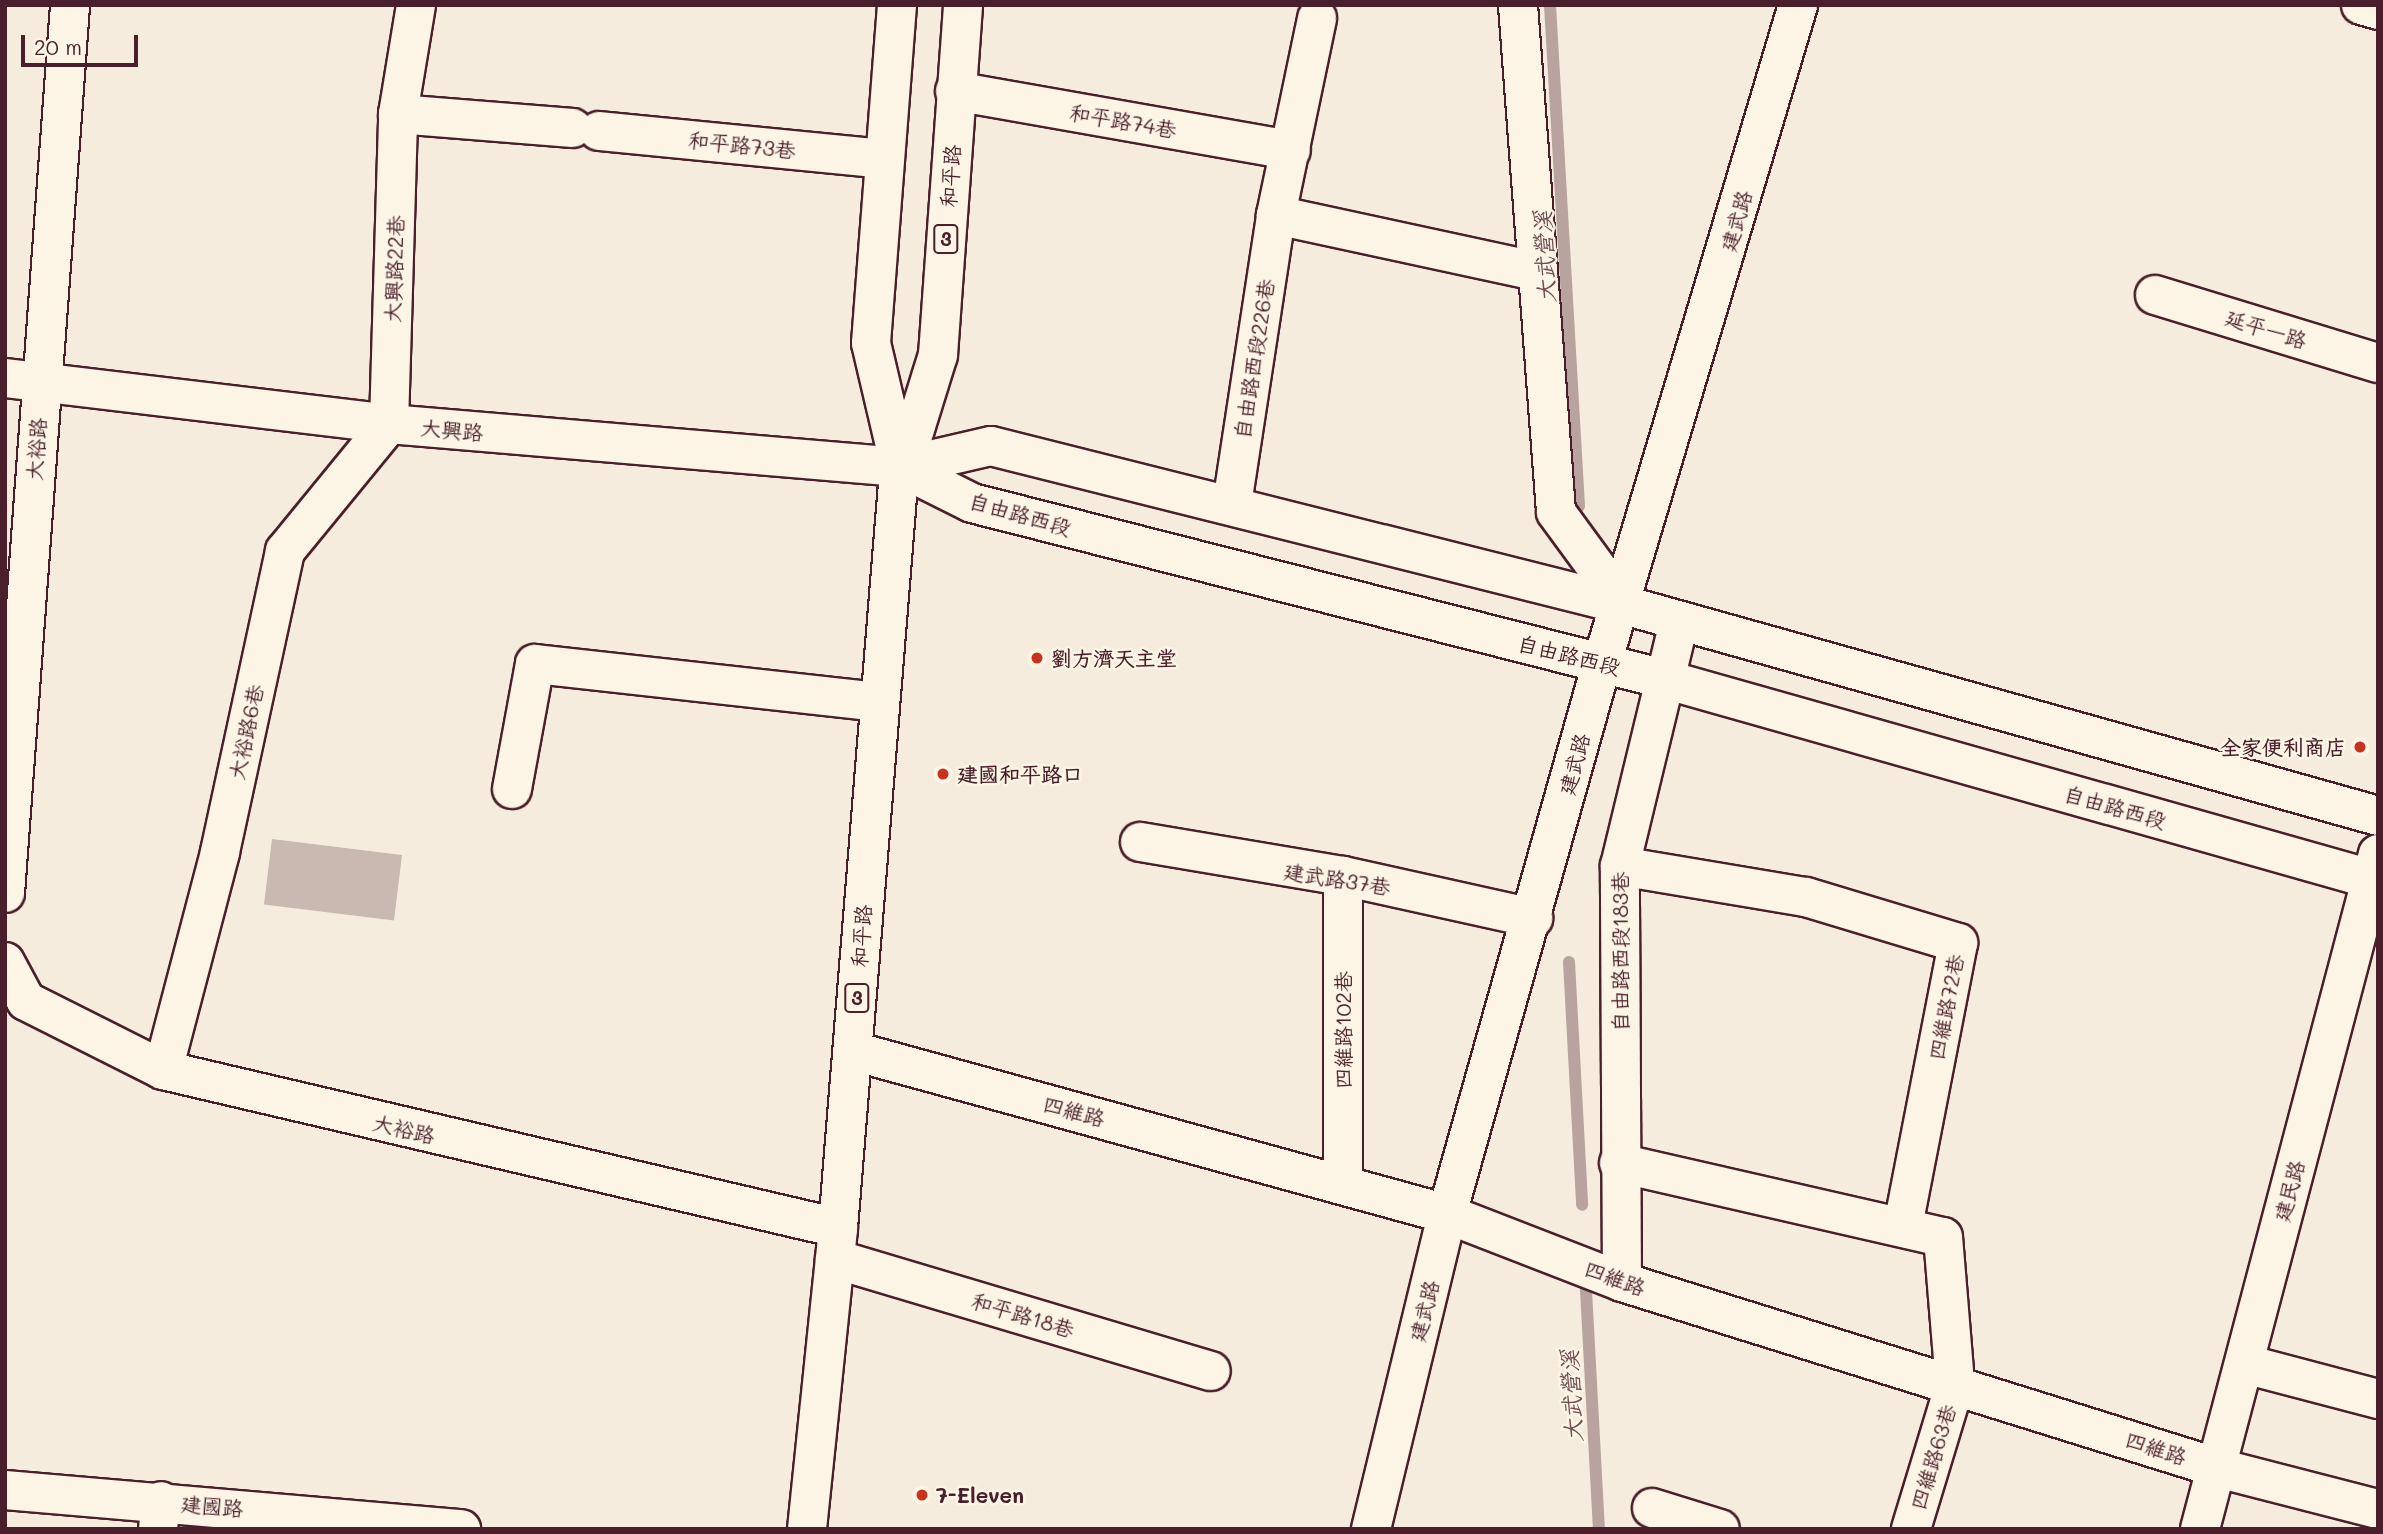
<!DOCTYPE html>
<html>
<head>
<meta charset="utf-8">
<style>
  body { margin:0 }
  #map { position:relative; width:2383px; height:1534px; overflow:hidden; background:#f5ecde; font-family:Mali,"LXGW WenKai TC",sans-serif }
  div>[style] { position:absolute }
  [style*='--x'] { left:calc(var(--x)*1px); top:calc(var(--y)*1px); width:calc(var(--w)*1px); rotate:calc(var(--a)*1deg) }
  .stream>* { height:12px; margin:-6px; padding:0 6px; transform-origin:6px; border-radius:6px; background:#b8a39e }
  .building>* { inset:0; background:#cab9b1; transform-origin:0 0 }
  .roads { filter:drop-shadow(2px 0 #4a1f2b) drop-shadow(-2px 0 #4a1f2b) drop-shadow(0 2px #4a1f2b) drop-shadow(0 -2px #4a1f2b) }
  .minor>* { height:38px; margin:-19px; padding:0 19px; transform-origin:19px; border-radius:19px; background:#fcf5e5 }
  .major>* { height:38px; margin:-19px; padding:0 19px; transform-origin:19px; border-radius:19px; background:#fcf5e5 }
  .dots>* { width:19px; height:19px; translate:-50% -50%; box-sizing:border-box; border:4px solid #fcf5e5; border-radius:50% }
  span { translate:-50% -50%; white-space:nowrap; text-align:center; line-height:1.15; -webkit-text-stroke:5px #fcf5e5; paint-order:stroke }
  .shield-label span { padding:2px 5px; background:#fcf5e5; border:2px solid; border-radius:5px; -webkit-text-stroke-width:0 }
  .shield-label { font-size:19px; color:#4a1f2b; font-weight:700 }
  .street-label { font-size:21px; color:#4a1f2b }
  .poi-label { font-size:21px; color:#4a1f2b; font-weight:700 }
  .left { translate:0 -50%; text-align:left }
  .right { translate:-100% -50%; text-align:right }
  .water-label { font-size:23px; color:#704d53; font-style:italic }
  .frame { position:absolute; inset:0; border:7px solid #4a1f2b; pointer-events:none }
  .scale { position:absolute; left:21px; top:35px; width:117px; height:32px; box-sizing:border-box; border:4px solid #4a1f2b; border-top:0; padding-left:9px; font-size:21px; line-height:24px; white-space:nowrap; color:#4a1f2b; -webkit-text-stroke:5px #fcf5e5; paint-order:stroke }
</style>
</head>
<body>
<div id="map">
  <div class="stream">
    <i style="--x:1550;--y:5;--w:502;--a:86.69"></i>
    <i style="--x:1569;--y:962;--w:243;--a:86.9"></i>
    <i style="--x:1585;--y:1272;--w:257;--a:86.9"></i>
  </div>
  <div class="building">
    <i style="left:272px;top:839px;width:131px;height:66px;rotate:7deg"></i>
  </div>
  <div class="roads">
    <div class="minor">
      <i style="--x:1518;--y:5;--w:508;--a:85.71"></i>
      <i style="--x:1556;--y:512;--w:115;--a:53.8"></i>
      <i style="--x:2361;--y:5;--w:18;--a:16"></i>
      <i style="--x:955;--y:91;--w:341;--a:10"></i>
      <i style="--x:398;--y:114;--w:175;--a:4.6"></i>
      <i style="--x:599;--y:131;--w:287;--a:5.6"></i>
      <i style="--x:1276;--y:215;--w:265;--a:12.2"></i>
      <i style="--x:2155;--y:295;--w:233;--a:17"></i>
      <i style="--x:5;--y:378;--w:387;--a:6.8"></i>
      <i style="--x:389;--y:424;--w:513;--a:4.81"></i>
      <i style="--x:900;--y:467;--w:93;--a:-13"></i>
      <i style="--x:991;--y:446;--w:653;--a:14.1"></i>
      <i style="--x:1624;--y:605;--w:783;--a:15.63"></i>
      <i style="--x:900;--y:467;--w:80;--a:26.6"></i>
      <i style="--x:972;--y:503;--w:714;--a:14.27"></i>
      <i style="--x:1664;--y:679;--w:742;--a:15.8"></i>
      <i style="--x:1232;--y:504;--w:292;--a:-81.3"></i>
      <i style="--x:1276;--y:215;--w:201;--a:-78.2"></i>
      <i style="--x:512;--y:789;--w:127;--a:-79.6"></i>
      <i style="--x:535;--y:664;--w:346;--a:6.3"></i>
      <i style="--x:1140;--y:842;--w:206;--a:9.5"></i>
      <i style="--x:1343;--y:876;--w:195;--a:12.5"></i>
      <i style="--x:1620;--y:866;--w:189;--a:9.5"></i>
      <i style="--x:1806;--y:897;--w:159;--a:16.8"></i>
      <i style="--x:1958;--y:943;--w:288;--a:101"></i>
      <i style="--x:1343;--y:876;--w:307;--a:90"></i>
      <i style="--x:5;--y:893;--w:890;--a:-85.81"></i>
      <i style="--x:5;--y:962;--w:44;--a:61.7"></i>
      <i style="--x:26;--y:1001;--w:153;--a:26.7"></i>
      <i style="--x:163;--y:1070;--w:693;--a:13.17"></i>
      <i style="--x:853;--y:1051;--w:616;--a:15.34"></i>
      <i style="--x:1447;--y:1214;--w:188;--a:21.2"></i>
      <i style="--x:1622;--y:1282;--w:624;--a:17.33"></i>
      <i style="--x:2218;--y:1468;--w:165;--a:14.4"></i>
      <i style="--x:163;--y:1070;--w:225;--a:-75.3"></i>
      <i style="--x:220;--y:852;--w:308;--a:-77.8"></i>
      <i style="--x:285;--y:551;--w:164;--a:-50.7"></i>
      <i style="--x:389;--y:424;--w:310;--a:-88.3"></i>
      <i style="--x:398;--y:114;--w:110;--a:-80.6"></i>
      <i style="--x:1619;--y:1163;--w:332;--a:12.9"></i>
      <i style="--x:1943;--y:1237;--w:147;--a:85.3"></i>
      <i style="--x:1955;--y:1384;--w:152;--a:106.9"></i>
      <i style="--x:835;--y:1259;--w:392;--a:16.6"></i>
      <i style="--x:1622;--y:1282;--w:416;--a:-90.3"></i>
      <i style="--x:1620;--y:866;--w:251;--a:-76.4"></i>
      <i style="--x:2245;--y:1364;--w:138;--a:14.7"></i>
      <i style="--x:1652;--y:1508;--w:71;--a:17.2"></i>
      <i style="--x:158;--y:1529;--w:28;--a:-84"></i>
      <i style="--x:1371;--y:1529;--w:324;--a:-76.4"></i>
      <i style="--x:1447;--y:1214;--w:572;--a:-74.29"></i>
      <i style="--x:1602;--y:663;--w:687;--a:-73.41"></i>
      <i style="--x:2200;--y:1529;--w:698;--a:-75.23"></i>
    </div>
    <div class="major">
      <i style="--x:897;--y:5;--w:339;--a:94.4"></i>
      <i style="--x:871;--y:343;--w:127;--a:76.8"></i>
      <i style="--x:5;--y:1490;--w:458;--a:4.9"></i>
      <i style="--x:807;--y:1529;--w:303;--a:-84.1"></i>
      <i style="--x:838;--y:1228;--w:746;--a:-85.39"></i>
      <i style="--x:898;--y:484;--w:135;--a:-72.8"></i>
      <i style="--x:938;--y:355;--w:351;--a:-85.9"></i>
    </div>
  </div>
  <div class="dots">
    <i style="left:1037px;top:658px;background:#c8321e"></i>
    <i style="left:2360px;top:747px;background:#c8321e"></i>
    <i style="left:943px;top:774px;background:#c8321e"></i>
    <i style="left:922px;top:1495px;background:#c8321e"></i>
  </div>
  <div class="shield-label">
    <span style="left:946px;top:239px">3</span>
    <span style="left:857px;top:998px">3</span>
  </div>
  <div class="street-label">
    <span style="left:1123px;top:121px;rotate:10deg">和平路74巷</span>
    <span style="left:742px;top:145px;rotate:6deg">和平路73巷</span>
    <span style="left:950px;top:176px;rotate:-86deg">和平路</span>
    <span style="left:1736px;top:221px;rotate:-74deg">建武路</span>
    <span style="left:394px;top:269px;rotate:-88deg">大興路22巷</span>
    <span style="left:2266px;top:329px;rotate:17deg">延平一路</span>
    <span style="left:1254px;top:359px;rotate:-81deg">自由路西段226巷</span>
    <span style="left:452px;top:430px;rotate:5deg">大興路</span>
    <span style="left:36px;top:449px;rotate:-86deg">大裕路</span>
    <span style="left:1020px;top:514px;rotate:16deg">自由路西段</span>
    <span style="left:1569px;top:655px;rotate:14deg">自由路西段</span>
    <span style="left:246px;top:732px;rotate:-78deg">大裕路6巷</span>
    <span style="left:1574px;top:764px;rotate:-75deg">建武路</span>
    <span style="left:2115px;top:807px;rotate:16deg">自由路西段</span>
    <span style="left:1337px;top:879px;rotate:9deg">建武路37巷</span>
    <span style="left:861px;top:936px;rotate:-86deg">和平路</span>
    <span style="left:1620px;top:952px;rotate:-90deg">自由路西段183巷</span>
    <span style="left:1946px;top:1007px;rotate:-79deg">四維路72巷</span>
    <span style="left:1343px;top:1030px;rotate:-90deg">四維路102巷</span>
    <span style="left:1074px;top:1111px;rotate:15deg">四維路</span>
    <span style="left:404px;top:1129px;rotate:13deg">大裕路</span>
    <span style="left:2289px;top:1191px;rotate:-75deg">建民路</span>
    <span style="left:1615px;top:1278px;rotate:20deg">四維路</span>
    <span style="left:1424px;top:1311px;rotate:-76deg">建武路</span>
    <span style="left:1023px;top:1315px;rotate:17deg">和平路18巷</span>
    <span style="left:2156px;top:1448px;rotate:18deg">四維路</span>
    <span style="left:1933px;top:1457px;rotate:-73deg">四維路63巷</span>
    <span style="left:212px;top:1506px;rotate:5deg">建國路</span>
  </div>
  <div class="poi-label">
    <span class="left" style="left:1051px;top:658px">劉方濟天主堂</span>
    <span class="right" style="left:2346px;top:747px">全家便利商店</span>
    <span class="left" style="left:957px;top:774px">建國和平路口</span>
    <span class="left" style="left:936px;top:1495px">7-Eleven</span>
  </div>
  <div class="water-label">
    <span style="left:1544px;top:257px;rotate:-93deg">大武營溪</span>
    <span style="left:1571px;top:1396px;rotate:-93deg">大武營溪</span>
  </div>
  <div class="frame"></div>
  <div class="scale">20 m</div>
</div>
</body>
</html>
